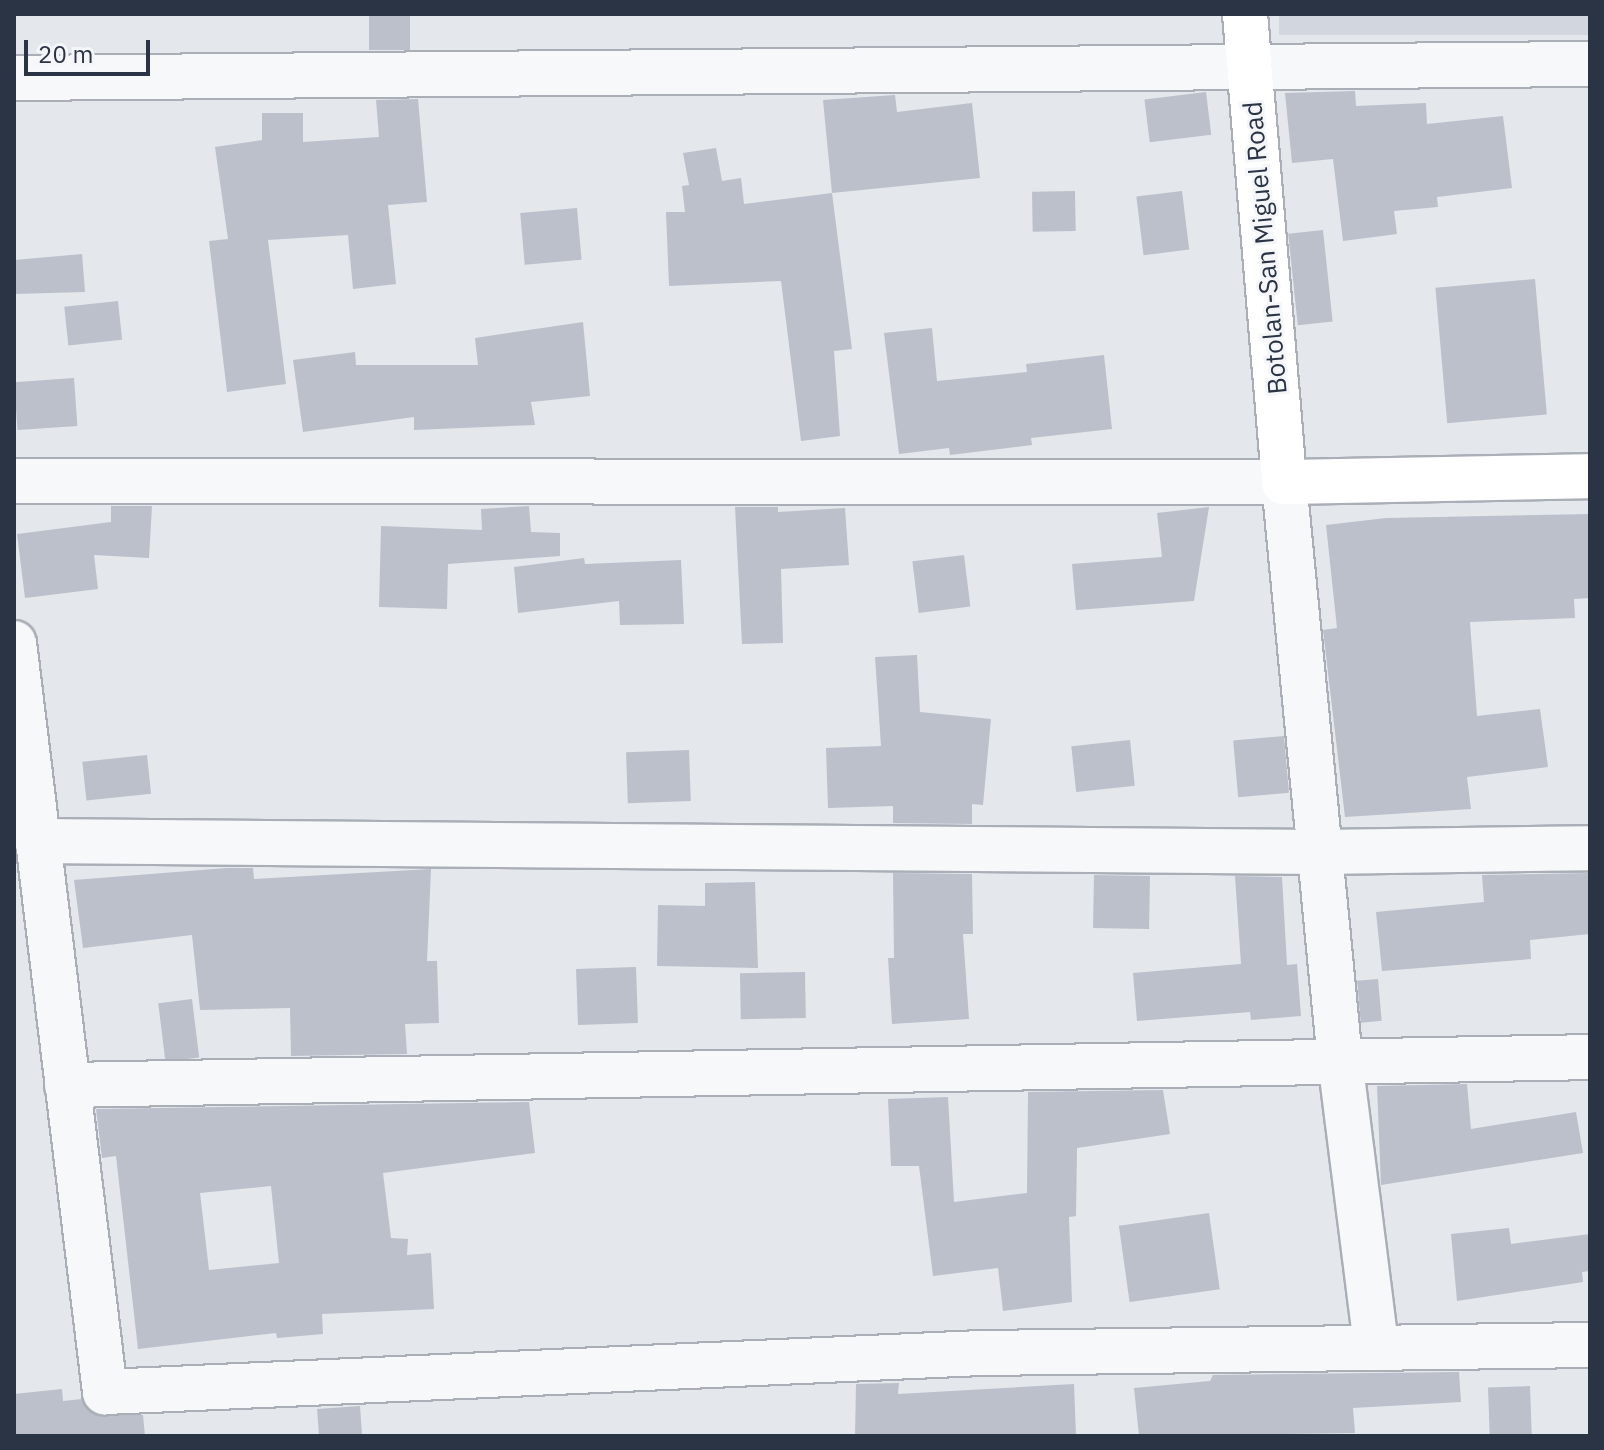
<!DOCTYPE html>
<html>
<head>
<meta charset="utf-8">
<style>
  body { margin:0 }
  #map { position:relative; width:1604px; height:1450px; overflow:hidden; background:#e4e7ec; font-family:"IBM Plex Sans",sans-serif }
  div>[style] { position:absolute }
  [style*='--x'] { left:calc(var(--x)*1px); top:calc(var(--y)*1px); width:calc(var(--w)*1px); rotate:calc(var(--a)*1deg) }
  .built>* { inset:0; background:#d2d6de; transform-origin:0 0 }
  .building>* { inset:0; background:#bbc0ca; transform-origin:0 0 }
  .roads { filter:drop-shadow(2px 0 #a9aeb7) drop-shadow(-2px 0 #a9aeb7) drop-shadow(0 2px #a9aeb7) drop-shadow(0 -2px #a9aeb7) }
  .minor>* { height:44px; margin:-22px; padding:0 22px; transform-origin:22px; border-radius:22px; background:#f7f8fa }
  .major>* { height:44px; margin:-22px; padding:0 22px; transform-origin:22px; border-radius:22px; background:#fff }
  span { translate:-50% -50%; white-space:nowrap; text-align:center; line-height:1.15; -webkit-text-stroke:6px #f4f6f9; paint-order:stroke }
  .street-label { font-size:26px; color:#2b3445 }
  .frame { position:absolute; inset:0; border:16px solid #2b3445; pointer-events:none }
  .scale { position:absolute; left:24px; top:40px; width:126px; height:36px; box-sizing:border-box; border:4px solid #2b3445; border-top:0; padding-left:10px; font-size:24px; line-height:28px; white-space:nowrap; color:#2b3445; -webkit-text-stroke:6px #f4f6f9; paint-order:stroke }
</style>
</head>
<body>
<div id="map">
  <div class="built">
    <i style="left:1279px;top:14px;width:311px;height:21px"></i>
  </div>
  <div class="building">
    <i style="left:369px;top:14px;width:41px;height:36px"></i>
    <i style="clip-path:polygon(1355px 91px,1356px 106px,1426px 103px,1427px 124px,1503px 116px,1512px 188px,1437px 197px,1438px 207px,1394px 211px,1397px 234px,1343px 241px,1333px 159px,1292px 163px,1285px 93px)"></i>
    <i style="left:1206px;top:92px;width:43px;height:62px;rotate:83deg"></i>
    <i style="clip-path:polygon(895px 95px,897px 112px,972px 103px,980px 178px,832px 193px,823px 100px)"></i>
    <i style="clip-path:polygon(418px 99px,427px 202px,388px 205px,396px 284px,353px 289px,348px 235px,268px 240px,286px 384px,227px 392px,209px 241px,228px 239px,215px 147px,262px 140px,262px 113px,303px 113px,303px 142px,379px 137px,376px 100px)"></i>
    <i style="clip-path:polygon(716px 148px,722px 181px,741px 178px,744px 204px,832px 193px,852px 349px,834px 351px,840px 436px,801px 441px,781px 281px,669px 286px,666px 212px,685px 212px,682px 186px,689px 185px,683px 153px)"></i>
    <i style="left:1075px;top:191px;width:40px;height:43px;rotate:89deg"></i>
    <i style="left:1182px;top:191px;width:59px;height:46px;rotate:83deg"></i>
    <i style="left:577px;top:208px;width:52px;height:57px;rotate:85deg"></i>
    <i style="left:1323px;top:230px;width:92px;height:35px;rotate:84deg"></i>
    <i style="clip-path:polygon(82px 254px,85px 292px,14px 294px,14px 260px)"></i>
    <i style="left:1535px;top:279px;width:136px;height:100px;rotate:85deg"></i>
    <i style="left:118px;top:301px;width:39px;height:54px;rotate:84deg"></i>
    <i style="clip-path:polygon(583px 322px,590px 396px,531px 402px,535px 425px,414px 430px,414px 417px,303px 432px,293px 360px,355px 352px,356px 365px,478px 365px,475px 338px)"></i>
    <i style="clip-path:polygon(932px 328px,937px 381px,1027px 372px,1026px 364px,1104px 355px,1112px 429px,1031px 438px,1032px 445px,950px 455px,949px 448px,899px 454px,884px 333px)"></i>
    <i style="left:74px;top:378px;width:48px;height:60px;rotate:86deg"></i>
    <i style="clip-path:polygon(111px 506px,152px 506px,149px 558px,94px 555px,98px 589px,25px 598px,17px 534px,111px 522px)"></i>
    <i style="clip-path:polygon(529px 506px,531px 532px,560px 533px,560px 556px,448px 564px,447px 609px,379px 607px,381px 526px,482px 530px,481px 509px)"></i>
    <i style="clip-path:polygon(735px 507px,778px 507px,778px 512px,845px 508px,849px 565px,781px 569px,783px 643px,742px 644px)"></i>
    <i style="clip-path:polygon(1209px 507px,1194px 601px,1076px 610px,1072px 564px,1162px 557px,1157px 513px)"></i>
    <i style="clip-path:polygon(1590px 514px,1590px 598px,1574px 599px,1575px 618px,1470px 622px,1477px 716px,1540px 709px,1548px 767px,1467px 777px,1471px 809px,1345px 817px,1323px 630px,1337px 628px,1326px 525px,1386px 518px)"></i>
    <i style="left:964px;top:555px;width:52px;height:52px;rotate:83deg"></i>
    <i style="clip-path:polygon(584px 558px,585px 564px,681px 560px,684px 624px,620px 625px,619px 601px,518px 613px,514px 567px)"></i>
    <i style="clip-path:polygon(917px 655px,920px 712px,991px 719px,983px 805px,972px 804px,972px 824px,893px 823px,893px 806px,828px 808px,826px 748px,881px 746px,875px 657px)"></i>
    <i style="left:1284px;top:736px;width:57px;height:51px;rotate:85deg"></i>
    <i style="left:1130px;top:740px;width:46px;height:59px;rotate:84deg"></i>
    <i style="left:689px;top:750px;width:51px;height:63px;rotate:88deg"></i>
    <i style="left:147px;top:755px;width:39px;height:65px;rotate:84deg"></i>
    <i style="clip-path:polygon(227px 868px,253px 868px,254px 879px,431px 869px,427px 961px,437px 961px,439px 1023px,405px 1024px,407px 1054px,291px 1056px,290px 1008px,200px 1010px,192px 935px,83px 948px,74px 880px)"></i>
    <i style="clip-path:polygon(893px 873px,972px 874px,973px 934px,963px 934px,969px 1019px,892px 1024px,888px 958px,894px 958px)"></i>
    <i style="clip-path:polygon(1589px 873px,1590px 934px,1530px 940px,1531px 959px,1382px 971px,1376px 912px,1484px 902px,1482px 875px)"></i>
    <i style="left:1094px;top:875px;width:56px;height:53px;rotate:1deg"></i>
    <i style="clip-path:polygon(1235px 876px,1282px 877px,1287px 965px,1297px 964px,1301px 1016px,1251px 1020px,1250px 1012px,1137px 1021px,1133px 973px,1241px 964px)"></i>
    <i style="clip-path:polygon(755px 882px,758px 968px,657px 966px,658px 905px,705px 906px,705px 883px)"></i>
    <i style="left:636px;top:967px;width:56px;height:60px;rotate:88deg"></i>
    <i style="left:805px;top:972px;width:46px;height:65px;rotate:89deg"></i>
    <i style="left:1378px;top:979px;width:42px;height:21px;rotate:85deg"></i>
    <i style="left:192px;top:999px;width:59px;height:34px;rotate:83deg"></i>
    <i style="clip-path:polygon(1467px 1084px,1471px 1129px,1576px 1112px,1583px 1153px,1381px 1185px,1377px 1086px)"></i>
    <i style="clip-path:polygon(1163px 1090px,1170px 1134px,1077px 1148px,1076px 1216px,1069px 1217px,1072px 1302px,1003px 1311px,998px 1268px,933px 1276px,919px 1166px,891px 1166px,888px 1099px,948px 1097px,954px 1202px,1027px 1193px,1028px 1092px)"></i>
    <i style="clip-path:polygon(evenodd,529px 1102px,535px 1153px,383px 1173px,391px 1238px,408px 1239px,407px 1255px,431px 1253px,434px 1309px,322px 1314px,323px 1334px,277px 1338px,276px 1333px,138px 1349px,116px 1156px,102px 1158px,96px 1109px,529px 1102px,271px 1186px,279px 1263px,209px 1270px,200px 1193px,271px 1186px)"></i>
    <i style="left:1209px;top:1213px;width:77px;height:91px;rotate:82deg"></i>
    <i style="clip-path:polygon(1509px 1228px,1511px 1244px,1590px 1234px,1590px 1271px,1582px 1272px,1583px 1282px,1457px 1301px,1451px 1234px)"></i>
    <i style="clip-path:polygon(1459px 1372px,1461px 1402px,1353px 1408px,1355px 1433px,1139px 1436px,1134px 1388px,1210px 1381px,1213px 1375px)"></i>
    <i style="clip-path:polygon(899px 1383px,898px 1394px,1074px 1384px,1076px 1436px,855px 1436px,856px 1384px)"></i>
    <i style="left:1530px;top:1386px;width:50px;height:42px;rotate:88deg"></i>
    <i style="clip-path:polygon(62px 1389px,63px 1401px,82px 1399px,95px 1415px,143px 1415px,145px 1436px,14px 1436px,14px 1394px)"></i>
    <i style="left:360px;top:1406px;width:30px;height:43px;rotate:86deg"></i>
  </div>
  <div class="roads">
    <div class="minor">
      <i style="--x:14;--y:78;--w:1576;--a:-0.51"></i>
      <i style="--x:14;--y:481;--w:1270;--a:0.05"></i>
      <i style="--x:1284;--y:482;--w:581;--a:84.47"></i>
      <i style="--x:1340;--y:1060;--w:287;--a:82.8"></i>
      <i style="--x:14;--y:643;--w:755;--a:83.07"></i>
      <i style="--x:105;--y:1392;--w:878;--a:-2.55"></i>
      <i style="--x:982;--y:1353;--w:608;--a:-0.75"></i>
      <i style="--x:37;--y:841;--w:1283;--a:0.49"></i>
      <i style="--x:1320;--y:852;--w:270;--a:-0.8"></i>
      <i style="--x:67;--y:1085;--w:1523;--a:-1.05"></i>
    </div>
    <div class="major">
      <i style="--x:1245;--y:14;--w:470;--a:85.2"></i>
      <i style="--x:1284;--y:482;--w:306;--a:-1.1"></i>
    </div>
  </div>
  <div class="street-label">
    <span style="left:1265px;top:248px;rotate:-95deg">Botolan-San Miguel Road</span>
  </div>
  <div class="frame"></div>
  <div class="scale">20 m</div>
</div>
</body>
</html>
